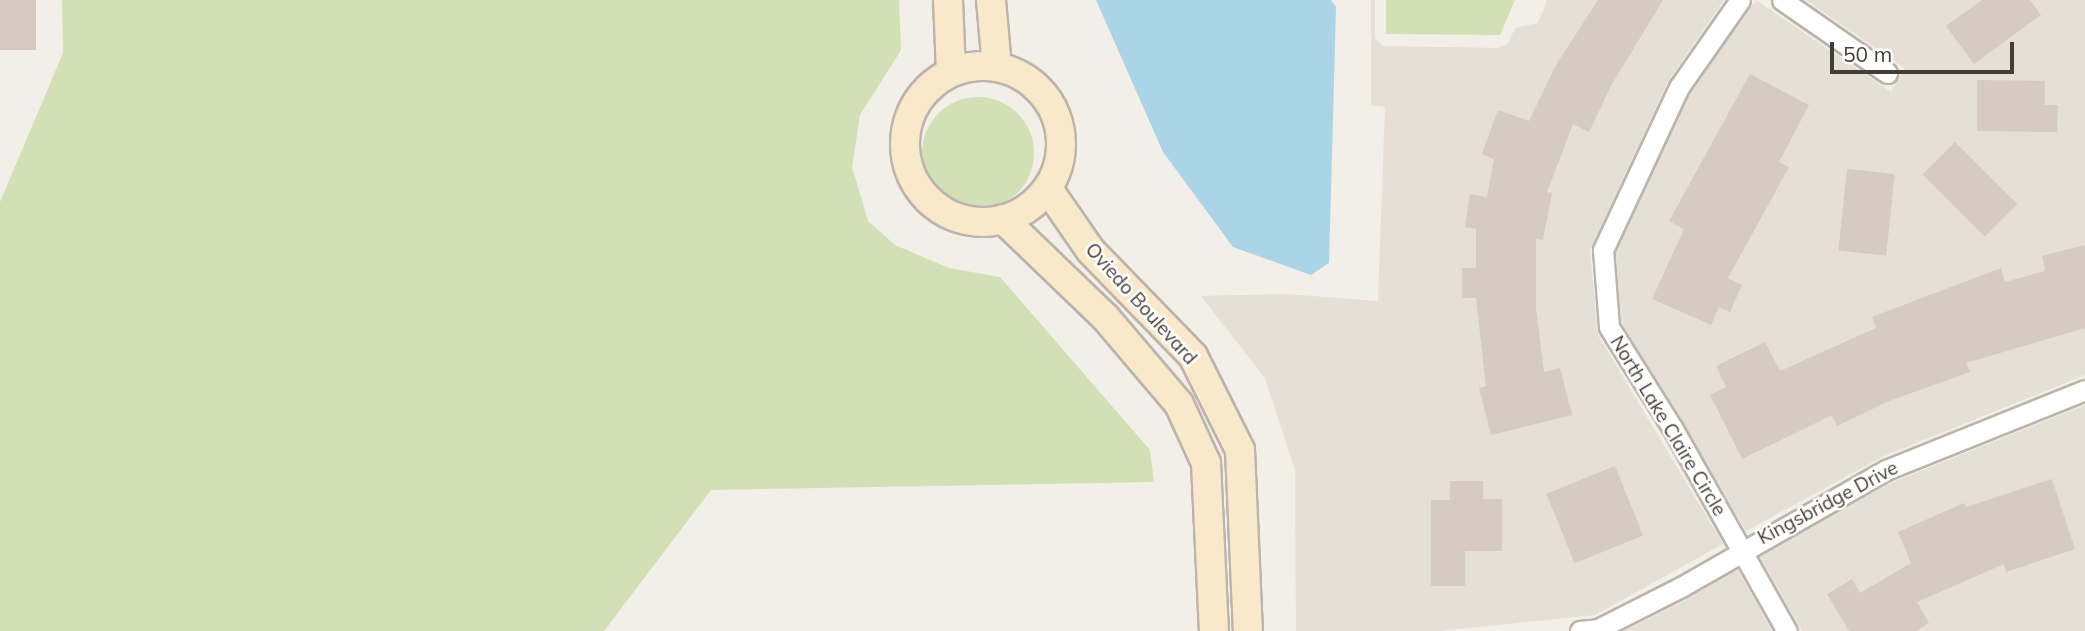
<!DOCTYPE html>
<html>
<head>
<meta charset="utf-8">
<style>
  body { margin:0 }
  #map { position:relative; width:2085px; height:631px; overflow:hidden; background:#f2eee8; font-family:Mulish,sans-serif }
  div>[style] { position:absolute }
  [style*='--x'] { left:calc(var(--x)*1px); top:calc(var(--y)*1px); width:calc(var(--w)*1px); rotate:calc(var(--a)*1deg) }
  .residential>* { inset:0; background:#e5dfd6 }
  .green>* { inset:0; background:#d2e1b5 }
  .round { border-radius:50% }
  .water>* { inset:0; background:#abd4e7 }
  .building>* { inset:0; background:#d5cbc1; transform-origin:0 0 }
  .roads { filter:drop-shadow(2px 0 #bcb4ab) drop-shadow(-2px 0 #bcb4ab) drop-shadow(0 2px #bcb4ab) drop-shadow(0 -2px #bcb4ab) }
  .street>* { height:19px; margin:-9.5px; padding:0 9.5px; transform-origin:9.5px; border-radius:9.5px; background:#fff }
  .secondary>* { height:28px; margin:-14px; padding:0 14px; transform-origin:14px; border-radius:14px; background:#f8e9cb }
  .secondary>.ring { margin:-14px; padding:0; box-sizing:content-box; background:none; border:28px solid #f8e9cb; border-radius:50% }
  span { translate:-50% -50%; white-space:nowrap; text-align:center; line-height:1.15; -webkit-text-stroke:5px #fff; paint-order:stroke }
  .street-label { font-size:19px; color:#443e37 }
  .scale { position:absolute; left:1830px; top:42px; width:184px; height:32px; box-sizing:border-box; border:4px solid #443e37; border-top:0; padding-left:9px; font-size:21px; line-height:24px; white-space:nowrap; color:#443e37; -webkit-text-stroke:5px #fff; paint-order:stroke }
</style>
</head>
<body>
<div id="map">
  <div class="residential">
    <i style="clip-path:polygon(1371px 0,1375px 0,1375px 38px,1382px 46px,1499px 48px,1508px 44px,1515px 28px,1538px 23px,1547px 0,1724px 0,1668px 81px,1590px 251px,1598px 335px,1723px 544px,1595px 615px,1440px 631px,1296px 631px,1295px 470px,1265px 378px,1201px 296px,1286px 294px,1378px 301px,1385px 107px,1371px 105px)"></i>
    <i style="clip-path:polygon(1756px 0,1891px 92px,1904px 68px,1806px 0,2085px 0,2085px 375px,1882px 457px,1746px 531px,1621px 322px,1615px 253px,1689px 95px)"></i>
    <i style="clip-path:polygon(2085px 405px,2085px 631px,1802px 631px,1759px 555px,1891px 483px)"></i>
    <i style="clip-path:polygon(1737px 569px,1772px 631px,1624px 631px,1686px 600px)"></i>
  </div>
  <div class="green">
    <i style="clip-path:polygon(62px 0,899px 0,901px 50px,860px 115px,852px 167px,868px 221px,895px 245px,949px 268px,1000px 277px,1150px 450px,1154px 482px,711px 490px,604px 631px,0 631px,0 202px,63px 53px)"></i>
    <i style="clip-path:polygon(1386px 0,1515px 0,1500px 35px,1386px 34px)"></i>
    <i class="round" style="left:922px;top:97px;width:112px;height:112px"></i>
  </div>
  <div class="water">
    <i style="clip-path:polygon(1096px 0,1331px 0,1336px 7px,1329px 263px,1311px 275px,1233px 247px,1163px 152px)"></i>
  </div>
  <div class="building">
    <i style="left:0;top:0;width:36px;height:50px"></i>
    <i style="clip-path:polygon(1598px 0,1663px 0,1612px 84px,1589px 132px,1573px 124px,1547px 192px,1552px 193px,1543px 240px,1536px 239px,1536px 308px,1544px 372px,1560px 368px,1572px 415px,1491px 435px,1479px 388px,1486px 386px,1476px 298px,1462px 298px,1462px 268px,1476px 268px,1476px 229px,1465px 227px,1470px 194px,1487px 197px,1494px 159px,1482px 154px,1498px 110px,1529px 121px,1556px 65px)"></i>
    <i style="clip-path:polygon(1982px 0,2030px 0,2041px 15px,1974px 64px,1946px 26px)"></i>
    <i style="clip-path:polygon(1750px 74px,1809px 105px,1779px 162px,1789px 167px,1728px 278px,1742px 285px,1730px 312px,1719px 307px,1711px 325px,1652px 299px,1684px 229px,1669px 221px)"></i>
    <i style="clip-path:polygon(1977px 80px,2045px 81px,2045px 105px,2058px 105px,2057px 132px,1977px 131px)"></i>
    <i style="left:1955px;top:142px;width:88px;height:46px;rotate:45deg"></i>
    <i style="left:1847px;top:169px;width:48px;height:82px;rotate:6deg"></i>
    <i style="clip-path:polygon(2085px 245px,2085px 328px,1966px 363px,1970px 372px,1889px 401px,1837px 426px,1832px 415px,1742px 459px,1710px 395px,1726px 387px,1716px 366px,1765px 342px,1780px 371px,1876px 328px,1872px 317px,2001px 268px,2005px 282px,2045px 271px,2042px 256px)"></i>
    <i style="left:1615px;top:466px;width:75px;height:74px;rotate:68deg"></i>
    <i style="clip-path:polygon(2052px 479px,2075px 549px,2006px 572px,2004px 564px,1917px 602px,1929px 623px,1916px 631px,1849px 631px,1827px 594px,1852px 579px,1860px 593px,1911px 563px,1898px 532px,1964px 503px,1966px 507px)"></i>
    <i style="clip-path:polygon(1450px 481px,1483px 481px,1483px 499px,1502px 499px,1502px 551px,1465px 551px,1465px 586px,1431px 586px,1431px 500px,1450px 500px)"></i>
  </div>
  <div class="roads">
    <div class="street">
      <i style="--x:1740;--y:0;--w:106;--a:125"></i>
      <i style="--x:1679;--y:87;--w:180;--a:115"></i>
      <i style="--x:1603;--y:250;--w:77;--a:85.5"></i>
      <i style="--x:1609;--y:327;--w:120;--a:57.9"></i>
      <i style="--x:1673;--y:429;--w:232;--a:60.6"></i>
      <i style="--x:1782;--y:0;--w:128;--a:34.8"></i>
      <i style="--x:1580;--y:631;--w:18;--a:-6"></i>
      <i style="--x:1598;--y:629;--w:93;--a:-26.8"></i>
      <i style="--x:1681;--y:587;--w:236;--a:-29.7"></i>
      <i style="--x:1886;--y:470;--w:214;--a:-21.9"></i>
    </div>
    <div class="secondary">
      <i style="--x:948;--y:0;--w:72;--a:87.6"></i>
      <i style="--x:991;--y:0;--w:67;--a:84.9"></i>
      <i class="ring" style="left:905px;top:66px;width:128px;height:128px"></i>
      <i style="--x:1048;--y:189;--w:75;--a:55.3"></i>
      <i style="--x:1091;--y:251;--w:146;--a:45.8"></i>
      <i style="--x:1193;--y:356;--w:105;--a:63.4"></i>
      <i style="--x:1240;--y:450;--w:181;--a:87.5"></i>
      <i style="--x:1003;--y:219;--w:141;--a:43.9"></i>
      <i style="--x:1105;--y:317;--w:114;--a:49.6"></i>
      <i style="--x:1179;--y:404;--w:65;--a:65.4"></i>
      <i style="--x:1206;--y:463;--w:168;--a:87.3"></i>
    </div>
  </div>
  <div class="street-label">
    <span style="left:1141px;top:304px;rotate:48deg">Oviedo Boulevard</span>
    <span style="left:1668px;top:426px;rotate:59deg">North Lake Claire Circle</span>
    <span style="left:1828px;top:503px;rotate:-28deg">Kingsbridge Drive</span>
  </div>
  <div class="scale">50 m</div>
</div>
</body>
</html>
